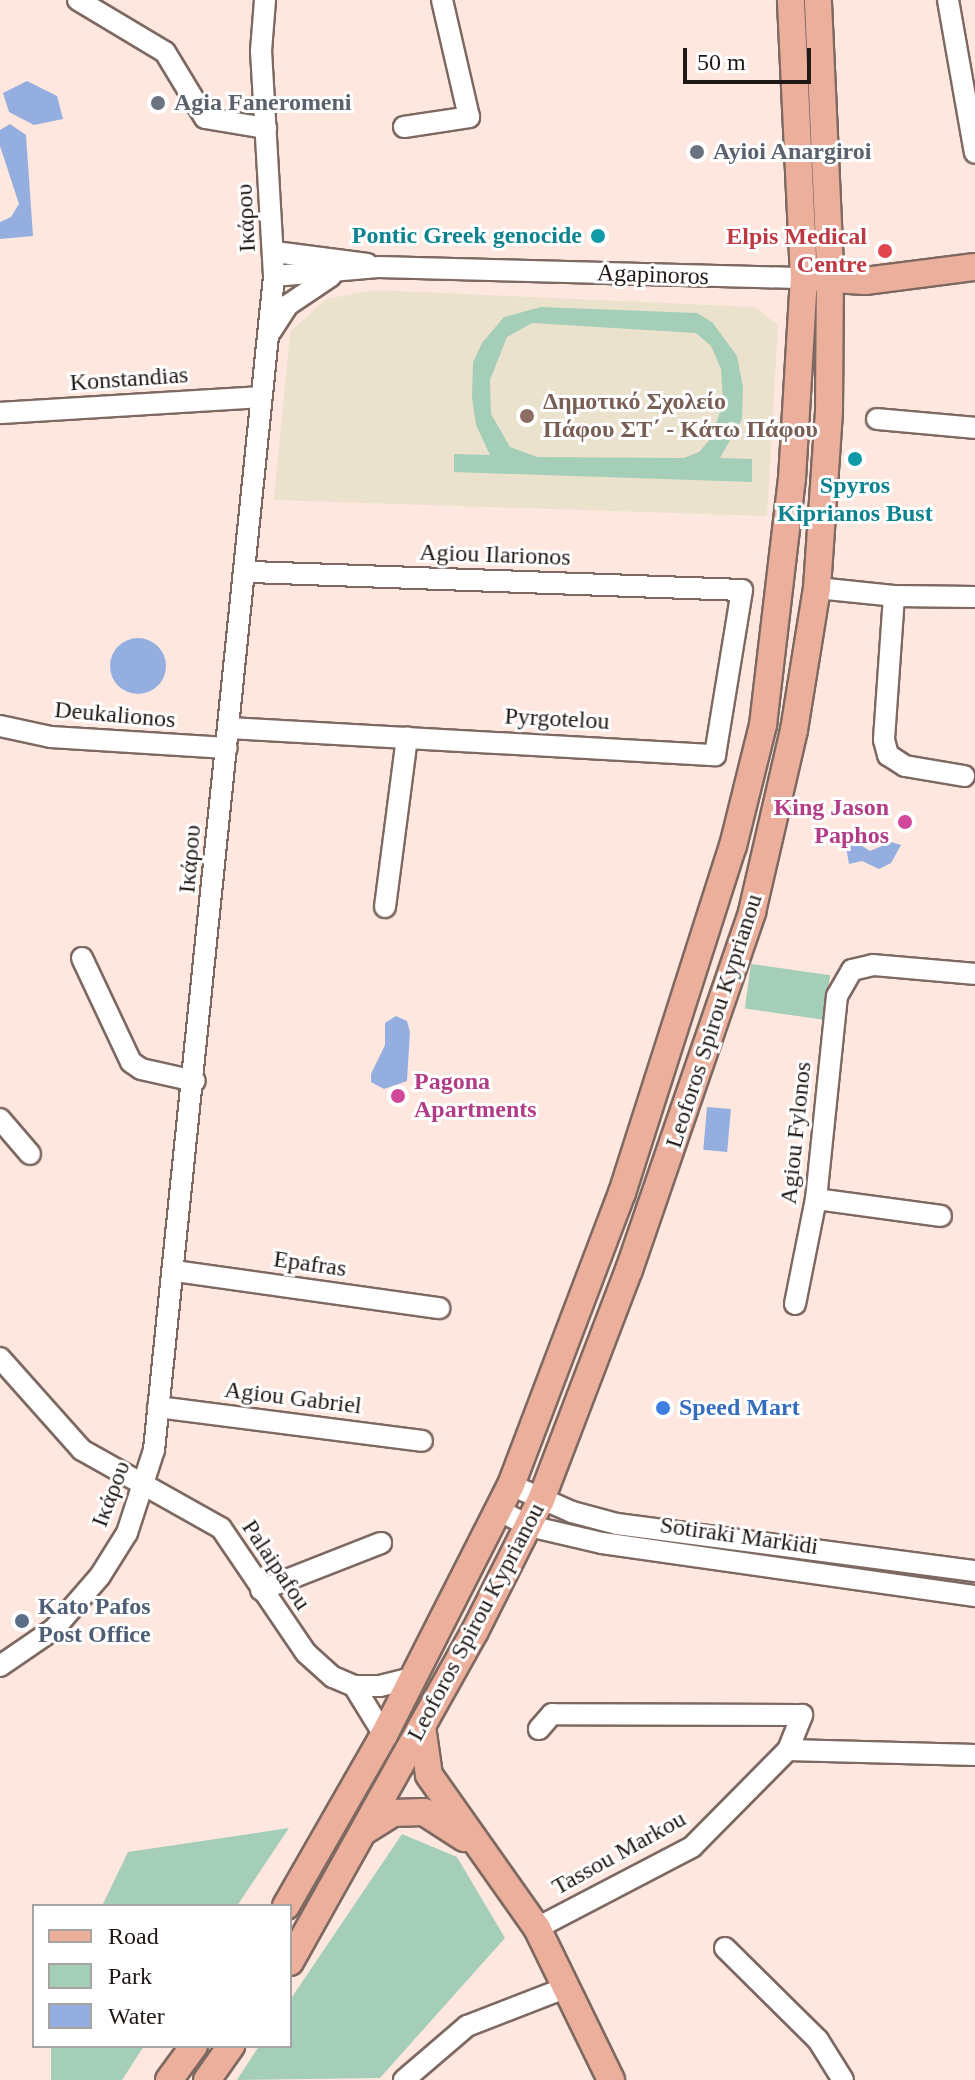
<!DOCTYPE html>
<html>
<head>
<meta charset="utf-8">
<style>
  body { margin:0 }
  #map { position:relative; width:975px; height:2080px; overflow:hidden; background:#fee7de; font-family:"Times New Roman",serif }
  div>[style] { position:absolute }
  [style*='--x'] { left:calc(var(--x)*1px); top:calc(var(--y)*1px); width:calc(var(--w)*1px); rotate:calc(var(--a)*1deg) }
  .education>* { inset:0; background:#ebe2cd }
  .green>* { inset:0; background:#a5ceb9; transform-origin:0 0 }
  .water>* { inset:0; background:#94aedf; transform-origin:0 0 }
  .round { border-radius:50% }
  .roads { filter:drop-shadow(2px 0 #7d6961) drop-shadow(-2px 0 #7d6961) drop-shadow(0 2px #7d6961) drop-shadow(0 -2px #7d6961) }
  .minor>* { height:20px; margin:-10px; padding:0 10px; transform-origin:10px; border-radius:10px; background:#fff }
  .major>* { height:26px; margin:-13px; padding:0 13px; transform-origin:13px; border-radius:13px; background:#ebaf9c }
  .dots>* { width:22px; height:22px; translate:-50% -50%; box-sizing:border-box; border:4px solid #fff; border-radius:50% }
  span { translate:-50% -50%; white-space:nowrap; text-align:center; line-height:1.15; -webkit-text-stroke:6px #fff; paint-order:stroke }
  .worship-label { font-size:24px; color:#5b616d; font-weight:700 }
  .left { translate:0 -50%; text-align:left }
  .street-label { font-size:24px; color:#201815 }
  .culture-label { font-size:24px; color:#0d838f; font-weight:700 }
  .right { translate:-100% -50%; text-align:right }
  .health-label { font-size:24px; color:#be3a42; font-weight:700 }
  .education-label { font-size:24px; color:#785e54; font-weight:700 }
  .hotel-label { font-size:24px; color:#b23c85; font-weight:700 }
  .shop-label { font-size:24px; color:#366cbe; font-weight:700 }
  .service-label { font-size:24px; color:#4e5e75; font-weight:700 }
  .legend { position:absolute; left:32px; top:1904px; width:260px; height:144px; box-sizing:border-box; background:#fff; border:2px solid #a6a3a1; margin:0; padding:10px 14px; list-style:none; font-size:24px; color:#201815 }
  .legend li { display:flex; align-items:center; gap:16px; height:40px }
  .legend b { width:40px; border:2px solid #a6a3a1 }
  .scale { position:absolute; left:683px; top:48px; width:128px; height:36px; box-sizing:border-box; border:4px solid #201815; border-top:0; padding-left:10px; font-size:24px; line-height:28px; white-space:nowrap; color:#201815; -webkit-text-stroke:6px #fff; paint-order:stroke }
</style>
</head>
<body>
<div id="map">
  <div class="education">
    <i style="clip-path:polygon(374px 290px,755px 307px,778px 325px,767px 516px,274px 500px,290px 332px,326px 299px)"></i>
  </div>
  <div class="green">
    <i style="clip-path:polygon(evenodd,541px 307px,697px 313px,712px 322px,737px 356px,743px 387px,742px 419px,720px 458px,752px 459px,752px 482px,454px 472px,454px 454px,490px 455px,476px 425px,472px 398px,473px 362px,482px 343px,504px 317px,541px 307px,532px 323px,696px 333px,711px 346px,721px 369px,723px 402px,712px 437px,699px 452px,684px 458px,537px 457px,510px 447px,491px 414px,490px 380px,507px 337px,532px 323px)"></i>
    <i style="left:751px;top:964px;width:80px;height:45px;rotate:8deg"></i>
    <i style="clip-path:polygon(289px 1828px,237px 1906px,102px 1906px,128px 1852px)"></i>
    <i style="clip-path:polygon(402px 1834px,457px 1857px,505px 1938px,380px 2078px,237px 2080px,259px 2046px,290px 2046px,290px 2000px)"></i>
    <i style="clip-path:polygon(51px 2046px,144px 2046px,122px 2080px,51px 2080px)"></i>
  </div>
  <div class="water">
    <i style="clip-path:polygon(27px 81px,57px 96px,63px 119px,34px 125px,9px 112px,3px 93px)"></i>
    <i style="clip-path:polygon(10px 124px,26px 135px,33px 236px,0 239px,0 222px,11px 217px,19px 204px,0 146px,0 130px)"></i>
    <i class="round" style="left:110px;top:638px;width:56px;height:56px"></i>
    <i style="clip-path:polygon(854px 841px,870px 851px,891px 842px,901px 845px,891px 863px,879px 869px,862px 861px,849px 864px,846px 847px)"></i>
    <i style="clip-path:polygon(396px 1016px,407px 1021px,410px 1032px,407px 1081px,384px 1089px,371px 1082px,371px 1074px,385px 1045px,385px 1023px)"></i>
    <i style="left:707px;top:1107px;width:24px;height:43px;rotate:5deg"></i>
  </div>
  <div class="roads">
    <div class="minor">
      <i style="--x:78;--y:0;--w:101;--a:30.9"></i>
      <i style="--x:165;--y:52;--w:77;--a:58.8"></i>
      <i style="--x:205;--y:118;--w:62;--a:9.3"></i>
      <i style="--x:948;--y:0;--w:155;--a:80"></i>
      <i style="--x:404;--y:127;--w:66;--a:-8.7"></i>
      <i style="--x:469;--y:117;--w:120;--a:-103"></i>
      <i style="--x:275;--y:252;--w:93;--a:7.4"></i>
      <i style="--x:274;--y:276;--w:104;--a:-4.9"></i>
      <i style="--x:378;--y:267;--w:426;--a:1.5"></i>
      <i style="--x:271;--y:331;--w:31;--a:-57"></i>
      <i style="--x:288;--y:305;--w:52;--a:-34"></i>
      <i style="--x:0;--y:413;--w:261;--a:-3.5"></i>
      <i style="--x:877;--y:419;--w:98;--a:5.2"></i>
      <i style="--x:817;--y:588;--w:77;--a:5.9"></i>
      <i style="--x:894;--y:596;--w:81;--a:0.7"></i>
      <i style="--x:894;--y:596;--w:144;--a:94"></i>
      <i style="--x:884;--y:740;--w:16;--a:75"></i>
      <i style="--x:888;--y:755;--w:20;--a:33"></i>
      <i style="--x:905;--y:766;--w:60;--a:9.6"></i>
      <i style="--x:0;--y:726;--w:52;--a:12.2"></i>
      <i style="--x:51;--y:737;--w:176;--a:3.6"></i>
      <i style="--x:229;--y:728;--w:487;--a:3.2"></i>
      <i style="--x:715;--y:755;--w:167;--a:-80.7"></i>
      <i style="--x:742;--y:590;--w:496;--a:-177.9"></i>
      <i style="--x:385;--y:907;--w:171;--a:-82.6"></i>
      <i style="--x:82;--y:958;--w:115;--a:64.8"></i>
      <i style="--x:131;--y:1062;--w:12;--a:35"></i>
      <i style="--x:141;--y:1069;--w:55;--a:12.5"></i>
      <i style="--x:0;--y:1119;--w:46;--a:49.4"></i>
      <i style="--x:816;--y:1199;--w:126;--a:7.7"></i>
      <i style="--x:175;--y:1271;--w:267;--a:8"></i>
      <i style="--x:795;--y:1304;--w:107;--a:-78.7"></i>
      <i style="--x:816;--y:1199;--w:204;--a:-84.1"></i>
      <i style="--x:837;--y:996;--w:30;--a:-60"></i>
      <i style="--x:852;--y:970;--w:22;--a:-13"></i>
      <i style="--x:873;--y:965;--w:102;--a:5"></i>
      <i style="--x:0;--y:1358;--w:123;--a:48.3"></i>
      <i style="--x:82;--y:1450;--w:159;--a:29.3"></i>
      <i style="--x:221;--y:1528;--w:151;--a:55.8"></i>
      <i style="--x:306;--y:1653;--w:36;--a:42"></i>
      <i style="--x:333;--y:1677;--w:23;--a:23"></i>
      <i style="--x:354;--y:1686;--w:26;--a:0"></i>
      <i style="--x:380;--y:1686;--w:36;--a:-14"></i>
      <i style="--x:158;--y:1407;--w:266;--a:7.3"></i>
      <i style="--x:511;--y:1485;--w:67;--a:23.9"></i>
      <i style="--x:572;--y:1512;--w:47;--a:14.9"></i>
      <i style="--x:617;--y:1524;--w:361;--a:7.5"></i>
      <i style="--x:500;--y:1511;--w:33;--a:27"></i>
      <i style="--x:529;--y:1526;--w:75;--a:13.1"></i>
      <i style="--x:602;--y:1543;--w:377;--a:8.1"></i>
      <i style="--x:261;--y:1590;--w:129;--a:-21.4"></i>
      <i style="--x:0;--y:1666;--w:65;--a:-34.4"></i>
      <i style="--x:54;--y:1629;--w:70;--a:-49"></i>
      <i style="--x:100;--y:1576;--w:51;--a:-57.9"></i>
      <i style="--x:127;--y:1533;--w:87;--a:-72"></i>
      <i style="--x:154;--y:1450;--w:1180;--a:-84.16"></i>
      <i style="--x:274;--y:276;--w:225;--a:-93.3"></i>
      <i style="--x:261;--y:51;--w:51;--a:-85.5"></i>
      <i style="--x:354;--y:1686;--w:57;--a:58.5"></i>
      <i style="--x:788;--y:1750;--w:187;--a:1.5"></i>
      <i style="--x:537;--y:1928;--w:175;--a:-27.6"></i>
      <i style="--x:692;--y:1847;--w:136;--a:-45.3"></i>
      <i style="--x:788;--y:1750;--w:38;--a:-68"></i>
      <i style="--x:802;--y:1715;--w:250;--a:-179.8"></i>
      <i style="--x:552;--y:1714;--w:20;--a:131"></i>
      <i style="--x:725;--y:1948;--w:131;--a:44.7"></i>
      <i style="--x:818;--y:2040;--w:47;--a:58"></i>
      <i style="--x:404;--y:2080;--w:83;--a:-40.6"></i>
      <i style="--x:467;--y:2026;--w:105;--a:-21.2"></i>
    </div>
    <div class="major">
      <i style="--x:816;--y:278;--w:49;--a:3.5"></i>
      <i style="--x:865;--y:281;--w:111;--a:-7.3"></i>
      <i style="--x:422;--y:1726;--w:49;--a:81.9"></i>
      <i style="--x:429;--y:1775;--w:187;--a:54.8"></i>
      <i style="--x:537;--y:1928;--w:169;--a:64"></i>
      <i style="--x:366;--y:1830;--w:32;--a:-32"></i>
      <i style="--x:393;--y:1813;--w:31;--a:-2"></i>
      <i style="--x:424;--y:1812;--w:48;--a:33"></i>
      <i style="--x:286;--y:1906;--w:197;--a:-60.2"></i>
      <i style="--x:384;--y:1735;--w:280;--a:-63.1"></i>
      <i style="--x:511;--y:1485;--w:312;--a:-69.2"></i>
      <i style="--x:622;--y:1193;--w:364;--a:-72.3"></i>
      <i style="--x:733;--y:846;--w:125;--a:-76.1"></i>
      <i style="--x:763;--y:725;--w:248;--a:-83.3"></i>
      <i style="--x:792;--y:479;--w:201;--a:-86.6"></i>
      <i style="--x:804;--y:278;--w:278;--a:-92.7"></i>
      <i style="--x:290;--y:1962;--w:379;--a:-60.8"></i>
      <i style="--x:475;--y:1631;--w:147;--a:-63.3"></i>
      <i style="--x:541;--y:1500;--w:246;--a:-69.1"></i>
      <i style="--x:629;--y:1270;--w:379;--a:-71"></i>
      <i style="--x:752;--y:912;--w:187;--a:-77"></i>
      <i style="--x:794;--y:730;--w:144;--a:-80.8"></i>
      <i style="--x:817;--y:588;--w:178;--a:-86.1"></i>
      <i style="--x:829;--y:410;--w:143;--a:-89.6"></i>
      <i style="--x:830;--y:267;--w:267;--a:-92.6"></i>
      <i style="--x:169;--y:2080;--w:42;--a:-53.7"></i>
      <i style="--x:207;--y:2080;--w:42;--a:-54.8"></i>
    </div>
  </div>
  <div class="dots">
    <i style="left:158px;top:103px;background:#6b7280"></i>
    <i style="left:697px;top:152px;background:#6b7280"></i>
    <i style="left:598px;top:236px;background:#0f9aa8"></i>
    <i style="left:885px;top:251px;background:#e0444e"></i>
    <i style="left:527px;top:416px;background:#8d6e63"></i>
    <i style="left:855px;top:459px;background:#0f9aa8"></i>
    <i style="left:905px;top:822px;background:#d1479c"></i>
    <i style="left:398px;top:1096px;background:#d1479c"></i>
    <i style="left:663px;top:1408px;background:#3f7fe0"></i>
    <i style="left:22px;top:1621px;background:#5c6f8a"></i>
  </div>
  <div class="worship-label">
    <span class="left" style="left:174px;top:103px">Agia Faneromeni</span>
    <span class="left" style="left:713px;top:152px">Ayioi Anargiroi</span>
  </div>
  <div class="street-label">
    <span style="left:246px;top:218px;rotate:-93deg">Ικάρου</span>
    <span style="left:653px;top:275px;rotate:2deg">Agapinoros</span>
    <span style="left:129px;top:379px;rotate:-4deg">Konstandias</span>
    <span style="left:495px;top:555px;rotate:2deg">Agiou Ilarionos</span>
    <span style="left:115px;top:715px;rotate:5deg">Deukalionos</span>
    <span style="left:557px;top:719px;rotate:3deg">Pyrgotelou</span>
    <span style="left:190px;top:859px;rotate:-85deg">Ικάρου</span>
    <span style="left:714px;top:1021px;rotate:-72deg">Leoforos Spirou Kyprianou</span>
    <span style="left:796px;top:1133px;rotate:-84deg">Agiou Fylonos</span>
    <span style="left:310px;top:1264px;rotate:8deg">Epafras</span>
    <span style="left:293px;top:1398px;rotate:7deg">Agiou Gabriel</span>
    <span style="left:111px;top:1494px;rotate:-69deg">Ικάρου</span>
    <span style="left:739px;top:1536px;rotate:8deg">Sotiraki Markidi</span>
    <span style="left:276px;top:1565px;rotate:56deg">Palaipafou</span>
    <span style="left:476px;top:1622px;rotate:-62deg">Leoforos Spirou Kyprianou</span>
    <span style="left:619px;top:1853px;rotate:-29deg">Tassou Markou</span>
  </div>
  <div class="culture-label">
    <span class="right" style="left:582px;top:236px">Pontic Greek genocide</span>
    <span style="left:855px;top:500px">Spyros<br>Kiprianos Bust</span>
  </div>
  <div class="health-label">
    <span class="right" style="left:867px;top:251px">Elpis Medical<br>Centre</span>
  </div>
  <div class="education-label">
    <span class="left" style="left:543px;top:416px">Δημοτικό Σχολείο<br>Πάφου ΣΤ΄ - Κάτω Πάφου</span>
  </div>
  <div class="hotel-label">
    <span class="right" style="left:889px;top:822px">King Jason<br>Paphos</span>
    <span class="left" style="left:414px;top:1096px">Pagona<br>Apartments</span>
  </div>
  <div class="shop-label">
    <span class="left" style="left:679px;top:1408px">Speed Mart</span>
  </div>
  <div class="service-label">
    <span class="left" style="left:38px;top:1621px">Kato Pafos<br>Post Office</span>
  </div>
  <ul class="legend">
  <li><b style="height:10px;background:#ebaf9c"></b>Road</li>
  <li><b style="height:22px;background:#a5ceb9"></b>Park</li>
  <li><b style="height:22px;background:#94aedf"></b>Water</li>
  </ul>
  <div class="scale">50 m</div>
</div>
</body>
</html>
